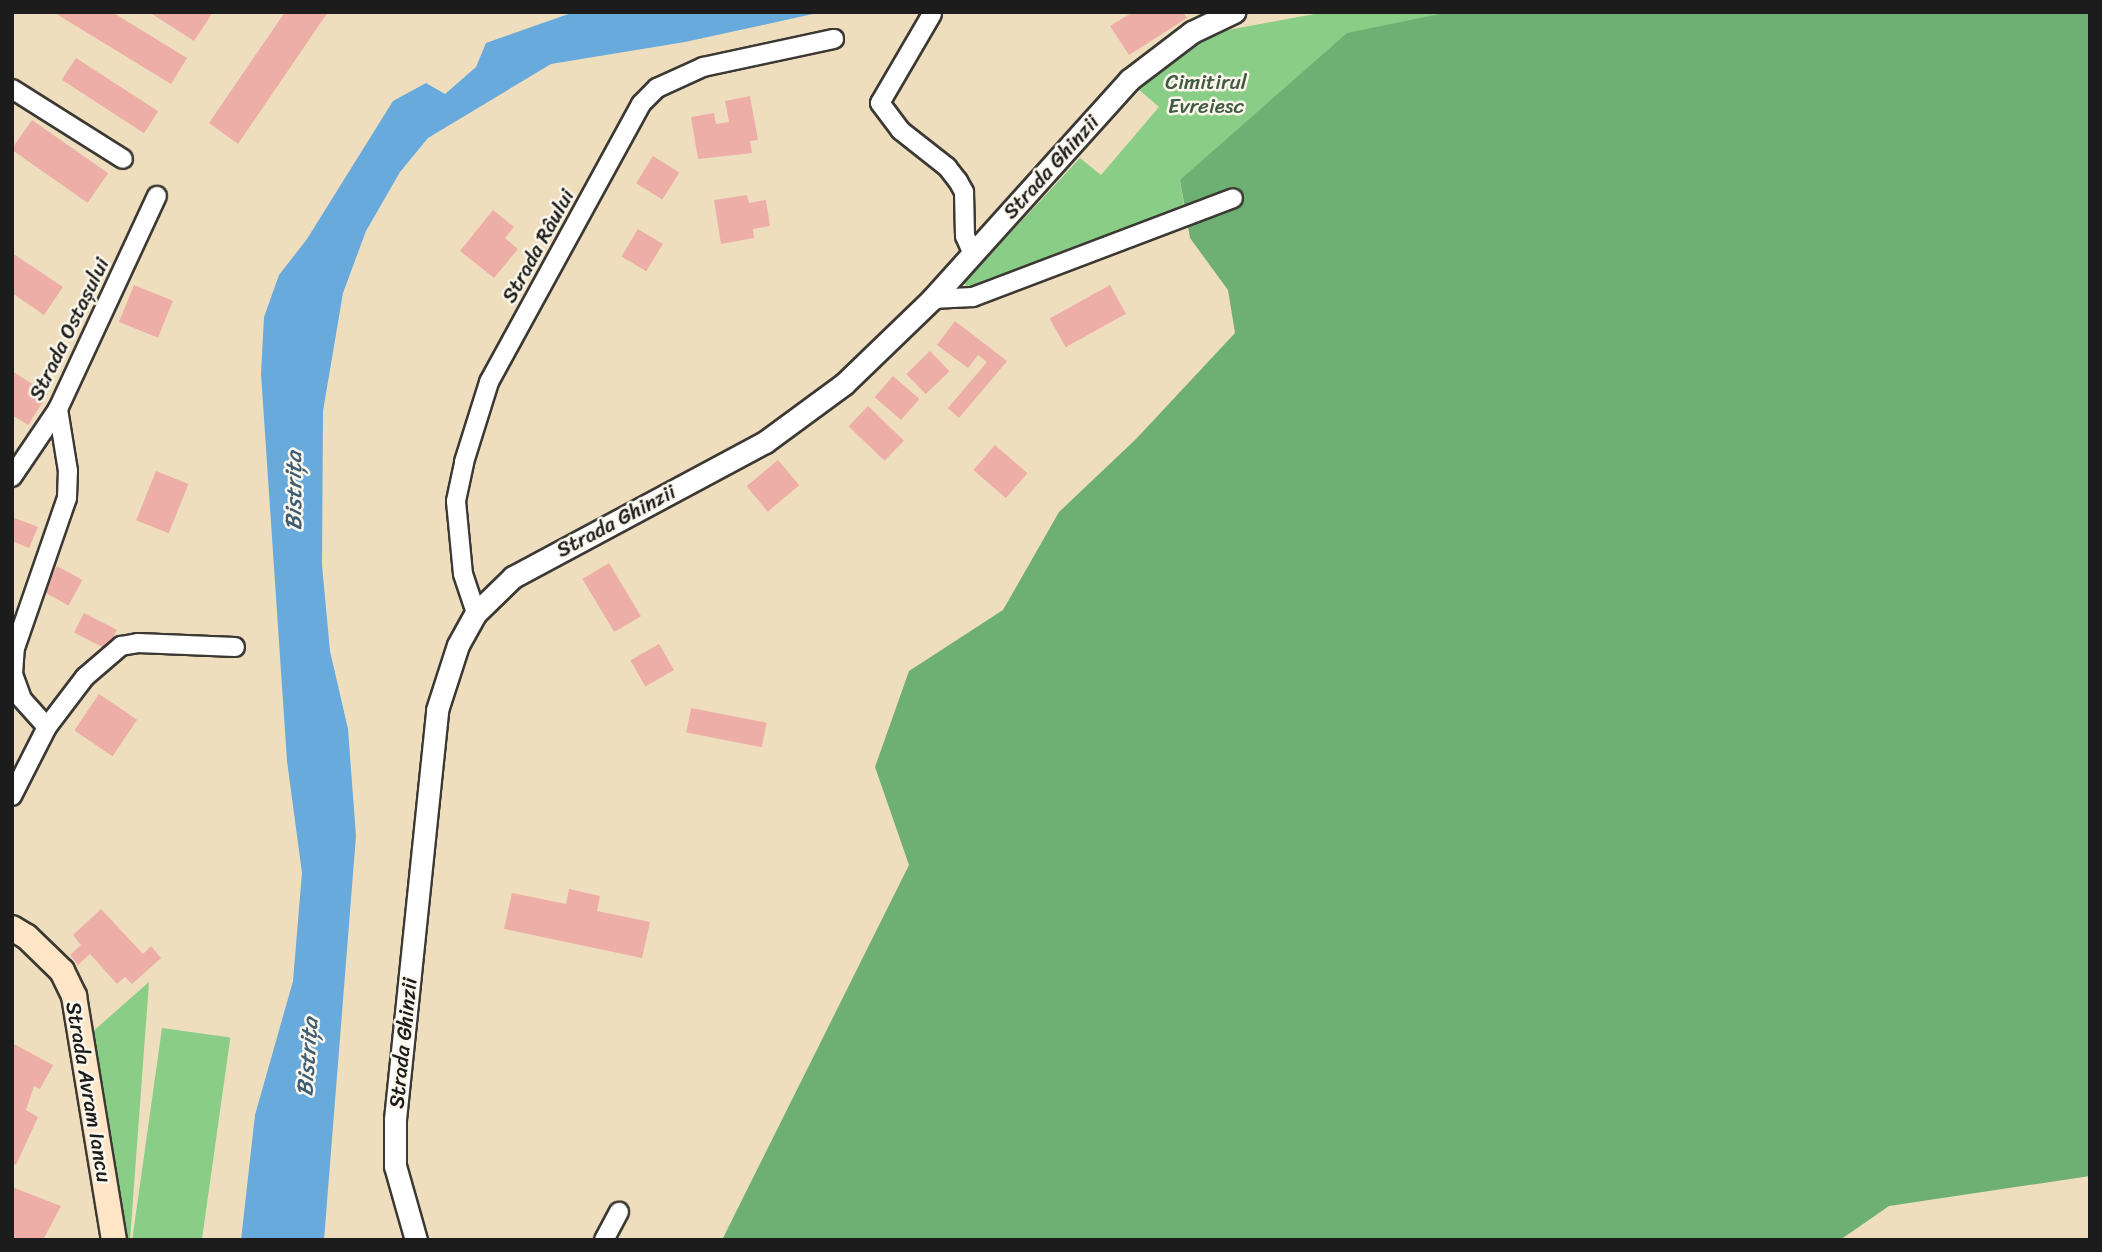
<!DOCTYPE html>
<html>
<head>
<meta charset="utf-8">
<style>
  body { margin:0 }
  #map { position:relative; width:2102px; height:1252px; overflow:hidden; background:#efdebe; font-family:Sriracha,sans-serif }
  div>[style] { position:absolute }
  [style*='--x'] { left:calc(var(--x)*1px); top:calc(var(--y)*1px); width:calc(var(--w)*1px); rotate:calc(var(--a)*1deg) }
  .green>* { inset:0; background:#89cd86; transform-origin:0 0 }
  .forest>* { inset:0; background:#6eb073 }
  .water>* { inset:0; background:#68aadc }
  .building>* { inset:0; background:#ecaea7; transform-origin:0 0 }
  .roads { filter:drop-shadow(2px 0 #3c3934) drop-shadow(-2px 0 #3c3934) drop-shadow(0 2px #3c3934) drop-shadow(0 -2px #3c3934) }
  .minor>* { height:18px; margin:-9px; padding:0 9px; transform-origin:9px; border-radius:9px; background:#fff }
  .tertiary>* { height:21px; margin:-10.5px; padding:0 10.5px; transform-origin:10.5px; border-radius:10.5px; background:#fff }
  .secondary>* { height:24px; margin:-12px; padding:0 12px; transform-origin:12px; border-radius:12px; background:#fee5c5 }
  span { translate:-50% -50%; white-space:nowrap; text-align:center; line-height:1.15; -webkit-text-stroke:5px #fbf7ec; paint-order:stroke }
  .park-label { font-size:21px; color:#425a41 }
  .street-label { font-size:21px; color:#1c1c1c }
  .water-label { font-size:23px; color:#3e5c72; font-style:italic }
  .frame { position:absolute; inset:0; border:14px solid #1c1c1c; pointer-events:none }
</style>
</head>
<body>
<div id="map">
  <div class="green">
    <i style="clip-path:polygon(1325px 12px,1449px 12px,1404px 23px,1180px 180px,1184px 206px,971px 291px,964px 283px,1080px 158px,1101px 175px,1159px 107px,1137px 88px,1167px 62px,1217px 32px)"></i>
    <i style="clip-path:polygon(149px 982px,130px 1240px,126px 1240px,90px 1034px)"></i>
    <i style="left:162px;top:1028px;width:69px;height:213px;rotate:8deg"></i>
  </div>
  <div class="forest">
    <i style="clip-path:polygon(1449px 12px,2090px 12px,2090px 1176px,1889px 1206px,1840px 1240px,722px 1240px,909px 865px,875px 767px,909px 671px,1003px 610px,1059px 512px,1136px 439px,1235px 333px,1228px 290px,1190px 238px,1180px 180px,1347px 33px)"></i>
  </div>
  <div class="water">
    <i style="clip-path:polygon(574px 12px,822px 12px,685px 42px,551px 64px,428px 138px,400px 172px,366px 231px,343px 293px,323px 411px,322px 565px,330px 651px,348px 729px,356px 836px,324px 1240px,241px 1240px,255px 1115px,293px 981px,302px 873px,287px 761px,261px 374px,264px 317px,279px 275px,307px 239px,393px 101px,426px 83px,445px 94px,476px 67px,486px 43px)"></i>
  </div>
  <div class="building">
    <i style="clip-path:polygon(59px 12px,112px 12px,187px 58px,171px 84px,58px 15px)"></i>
    <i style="clip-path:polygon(149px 12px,213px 12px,194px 41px)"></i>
    <i style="clip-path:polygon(285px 12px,328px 12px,238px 144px,209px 123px)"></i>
    <i style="clip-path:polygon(1133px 12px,1183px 12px,1187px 18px,1129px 55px,1110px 26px)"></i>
    <i style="left:76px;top:58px;width:98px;height:26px;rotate:33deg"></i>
    <i style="clip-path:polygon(750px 96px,758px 140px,750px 141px,752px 153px,698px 159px,691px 117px,714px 113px,716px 124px,729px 122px,725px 101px)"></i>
    <i style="left:32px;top:120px;width:93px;height:36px;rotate:35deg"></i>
    <i style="left:653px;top:156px;width:31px;height:32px;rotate:32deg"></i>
    <i style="clip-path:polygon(747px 195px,749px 203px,766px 200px,770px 226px,753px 229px,754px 238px,721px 244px,714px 200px)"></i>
    <i style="clip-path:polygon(493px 210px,514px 227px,505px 238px,518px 249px,494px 278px,460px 251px)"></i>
    <i style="left:638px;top:229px;width:29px;height:32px;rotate:31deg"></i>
    <i style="clip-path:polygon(12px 253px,63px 287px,44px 315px,12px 293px)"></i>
    <i style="left:134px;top:285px;width:42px;height:40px;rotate:22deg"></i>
    <i style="left:1110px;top:285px;width:33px;height:69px;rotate:61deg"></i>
    <i style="clip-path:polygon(955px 321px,1007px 361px,959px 418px,948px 408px,987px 362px,978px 355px,968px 368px,937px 345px)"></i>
    <i style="left:930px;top:351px;width:28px;height:33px;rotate:46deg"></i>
    <i style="clip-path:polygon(12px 371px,48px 394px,28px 425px,12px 415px)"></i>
    <i style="left:893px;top:376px;width:35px;height:28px;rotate:41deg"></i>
    <i style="left:868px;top:406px;width:50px;height:28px;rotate:44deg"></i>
    <i style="left:995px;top:445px;width:43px;height:33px;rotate:41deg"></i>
    <i style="left:778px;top:460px;width:33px;height:41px;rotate:50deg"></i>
    <i style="left:156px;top:471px;width:35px;height:53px;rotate:22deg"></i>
    <i style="clip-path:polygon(12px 517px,38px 527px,29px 548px,12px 541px)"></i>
    <i style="left:609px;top:563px;width:62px;height:31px;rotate:59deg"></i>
    <i style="left:57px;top:566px;width:29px;height:29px;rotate:29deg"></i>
    <i style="left:84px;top:613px;width:37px;height:22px;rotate:27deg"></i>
    <i style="left:659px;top:644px;width:30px;height:33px;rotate:60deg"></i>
    <i style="left:99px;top:694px;width:46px;height:44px;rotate:34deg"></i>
    <i style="left:691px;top:708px;width:77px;height:25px;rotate:11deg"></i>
    <i style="clip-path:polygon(569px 889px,600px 896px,597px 911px,650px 922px,642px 958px,504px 929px,512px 893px,566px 904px)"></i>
    <i style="clip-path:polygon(101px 909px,143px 954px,151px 946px,161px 958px,132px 984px,125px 977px,117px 984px,90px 954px,78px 965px,70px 955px,81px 945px,73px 935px)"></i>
    <i style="clip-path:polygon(12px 1043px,53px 1065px,40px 1089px,34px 1086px,26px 1110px,38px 1117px,16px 1165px,12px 1163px)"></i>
    <i style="clip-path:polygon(12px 1187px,61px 1206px,43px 1240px,12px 1240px)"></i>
  </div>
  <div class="roads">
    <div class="minor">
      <i style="--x:932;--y:14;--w:103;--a:120.3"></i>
      <i style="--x:880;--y:103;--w:34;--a:53"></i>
      <i style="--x:900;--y:130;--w:60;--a:38.2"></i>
      <i style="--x:947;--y:167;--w:18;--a:52"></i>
      <i style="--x:958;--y:181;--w:13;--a:61"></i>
      <i style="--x:964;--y:192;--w:44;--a:88.7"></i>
      <i style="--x:965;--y:236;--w:20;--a:66"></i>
      <i style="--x:12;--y:89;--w:131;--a:32.2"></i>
      <i style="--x:932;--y:299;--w:41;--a:-2.8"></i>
      <i style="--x:973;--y:297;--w:278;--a:-20.8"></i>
      <i style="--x:12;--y:477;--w:82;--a:-55.9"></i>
      <i style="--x:58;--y:409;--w:235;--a:-65.1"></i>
      <i style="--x:476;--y:613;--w:41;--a:-108.4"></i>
      <i style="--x:463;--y:574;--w:73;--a:-95.5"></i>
      <i style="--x:456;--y:501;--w:40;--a:-78"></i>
      <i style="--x:464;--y:462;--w:84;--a:-72.6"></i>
      <i style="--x:489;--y:382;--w:317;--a:-61.3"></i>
      <i style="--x:641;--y:104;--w:23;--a:-45"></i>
      <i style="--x:657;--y:88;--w:51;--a:-24.5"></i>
      <i style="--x:703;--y:67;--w:134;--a:-12.1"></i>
      <i style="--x:47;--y:727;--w:38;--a:-132"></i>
      <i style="--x:22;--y:699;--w:27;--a:-110"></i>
      <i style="--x:13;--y:674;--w:26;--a:-86"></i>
      <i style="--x:15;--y:648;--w:159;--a:-70.9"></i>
      <i style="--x:67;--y:498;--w:27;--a:-88"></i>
      <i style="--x:68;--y:471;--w:63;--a:-99.2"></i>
      <i style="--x:12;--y:796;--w:77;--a:-63.1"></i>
      <i style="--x:47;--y:727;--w:63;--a:-52.8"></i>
      <i style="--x:85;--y:677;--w:48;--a:-40.7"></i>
      <i style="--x:121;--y:646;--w:17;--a:-10"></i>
      <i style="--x:138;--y:643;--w:97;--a:2.4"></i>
      <i style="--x:604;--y:1240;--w:32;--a:-62"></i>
    </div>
    <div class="tertiary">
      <i style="--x:416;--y:1240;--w:77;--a:-105.8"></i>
      <i style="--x:395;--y:1166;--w:47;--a:-90"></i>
      <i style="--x:395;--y:1119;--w:411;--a:-84.1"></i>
      <i style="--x:437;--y:710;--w:68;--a:-72.1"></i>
      <i style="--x:458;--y:645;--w:37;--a:-61"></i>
      <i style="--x:476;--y:613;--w:52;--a:-44.2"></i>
      <i style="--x:513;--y:577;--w:286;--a:-28.2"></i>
      <i style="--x:765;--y:442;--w:98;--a:-36.3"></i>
      <i style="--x:844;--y:384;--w:122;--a:-44"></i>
      <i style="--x:932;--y:299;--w:295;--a:-48"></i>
      <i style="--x:1129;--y:80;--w:79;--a:-37.3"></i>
      <i style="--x:1192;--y:32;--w:47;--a:-25.5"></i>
    </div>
    <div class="secondary">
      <i style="--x:12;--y:928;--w:17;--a:31"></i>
      <i style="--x:27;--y:937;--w:49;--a:44.2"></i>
      <i style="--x:62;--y:971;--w:28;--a:64"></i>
      <i style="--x:74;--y:996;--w:247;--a:80.7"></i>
    </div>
  </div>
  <div class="park-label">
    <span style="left:1206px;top:94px">Cimitirul<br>Evreiesc</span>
  </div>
  <div class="street-label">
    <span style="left:1051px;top:167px;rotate:-48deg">Strada Ghinzii</span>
    <span style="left:538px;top:246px;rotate:-61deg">Strada Râului</span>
    <span style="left:69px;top:329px;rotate:-64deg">Strada Ostașului</span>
    <span style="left:616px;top:521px;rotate:-28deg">Strada Ghinzii</span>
    <span style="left:403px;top:1043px;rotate:-84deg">Strada Ghinzii</span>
    <span style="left:89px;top:1092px;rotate:80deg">Strada Avram Iancu</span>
  </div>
  <div class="water-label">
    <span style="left:294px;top:491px;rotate:-90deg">Bistrița</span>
    <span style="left:308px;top:1057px;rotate:-86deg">Bistrița</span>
  </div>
  <div class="frame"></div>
</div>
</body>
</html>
